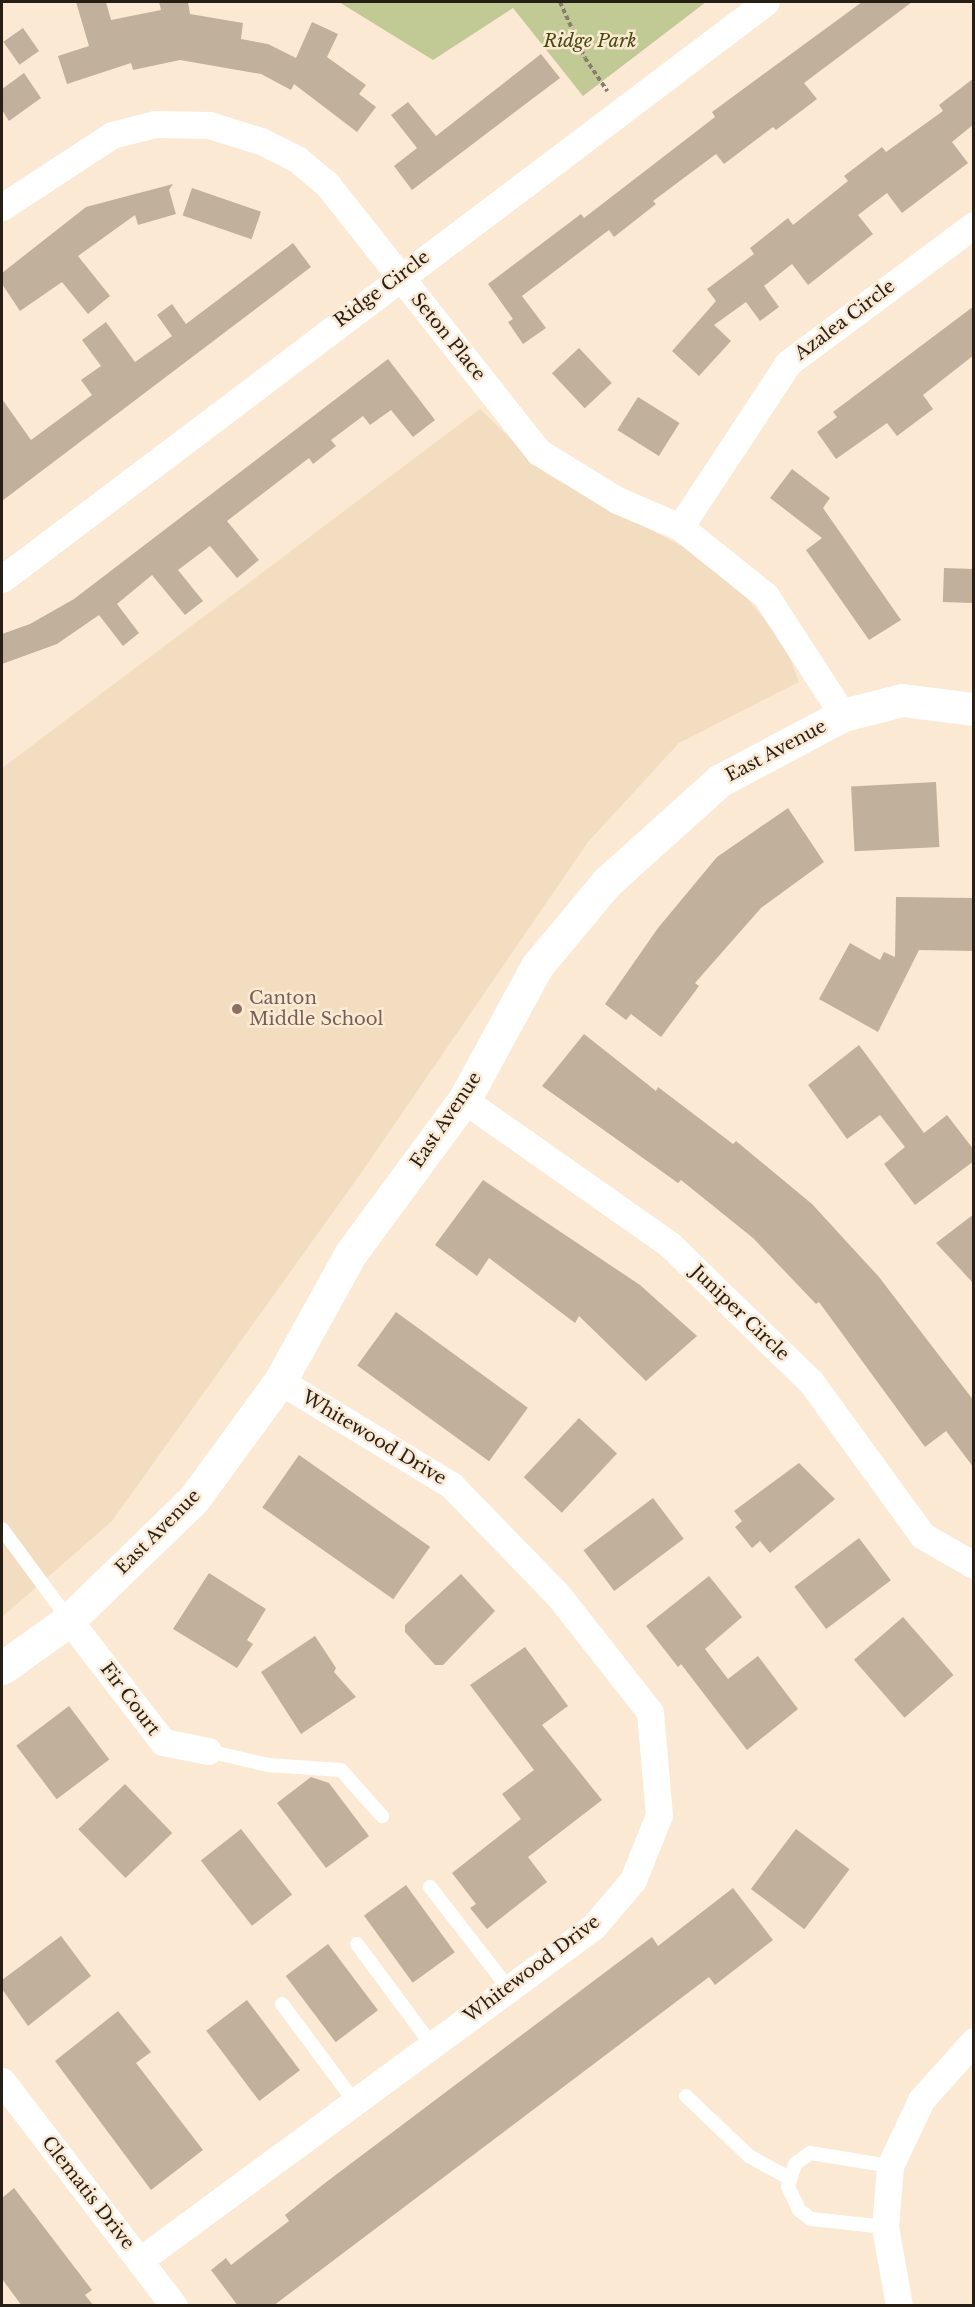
<!DOCTYPE html>
<html>
<head>
<meta charset="utf-8">
<style>
  body { margin:0 }
  #map { position:relative; width:975px; height:2307px; overflow:hidden; background:#fbe9d3; font-family:"Libre Baskerville",serif }
  div>[style] { position:absolute }
  [style*='--x'] { left:calc(var(--x)*1px); top:calc(var(--y)*1px); width:calc(var(--w)*1px); rotate:calc(var(--a)*1deg) }
  .built>* { inset:0; background:#f3ddc1 }
  .green>* { inset:0; background:#c1c995 }
  .building>* { inset:0; background:#c1b09b; transform-origin:0 0 }
  .path>* { height:4px; margin-top:-2px; transform-origin:0; background:repeating-linear-gradient(90deg,#887d6e 0 4.5px,transparent 0 7.5px) }
  .service>* { height:14px; margin:-7px; padding:0 7px; transform-origin:7px; border-radius:7px; background:#fff }
  .minor>* { height:27px; margin:-13.5px; padding:0 13.5px; transform-origin:13.5px; border-radius:13.5px; background:#fff }
  .tertiary>* { height:33px; margin:-16.5px; padding:0 16.5px; transform-origin:16.5px; border-radius:16.5px; background:#fff }
  .dots>* { width:16px; height:16px; translate:-50% -50%; box-sizing:border-box; border:3px solid #fbe9d3; border-radius:50% }
  span { translate:-50% -50%; white-space:nowrap; text-align:center; line-height:1.15; -webkit-text-stroke:5px #fbe9d3; paint-order:stroke }
  .park-label { font-size:18px; color:#444a0d; font-style:italic }
  .street-label { font-size:18px; color:#251f16 }
  .education-label { font-size:18px; color:#785e54 }
  .left { translate:0 -50%; text-align:left }
  .frame { position:absolute; inset:0; border:3px solid #251f16; pointer-events:none }
</style>
</head>
<body>
<div id="map">
  <div class="built">
    <i style="clip-path:polygon(480px 409px,547px 474px,689px 550px,737px 586px,784px 643px,799px 682px,679px 743px,588px 842px,359px 1176px,112px 1521px,2px 1617px,2px 768px)"></i>
  </div>
  <div class="green">
    <i style="clip-path:polygon(339px 2px,706px 2px,583px 96px,513px 8px,433px 60px)"></i>
  </div>
  <div class="building">
    <i style="clip-path:polygon(76px 2px,106px 2px,111px 20px,161px 10px,159px 2px,188px 2px,190px 14px,243px 23px,241px 39px,268px 44px,296px 58px,312px 22px,338px 34px,327px 57px,366px 85px,359px 94px,376px 107px,357px 132px,294px 84px,291px 90px,261px 74px,180px 60px,133px 70px,131px 63px,67px 84px,58px 56px,89px 46px)"></i>
    <i style="clip-path:polygon(862px 2px,912px 2px,804px 83px,817px 99px,776px 130px,773px 127px,724px 164px,716px 154px,653px 201px,656px 204px,614px 237px,609px 230px,522px 296px,546px 328px,523px 344px,508px 322px,513px 319px,488px 284px,581px 214px,584px 218px,715px 117px,712px 112px)"></i>
    <i style="left:23px;top:28px;width:28px;height:24px;rotate:55deg"></i>
    <i style="clip-path:polygon(541px 54px,560px 78px,412px 190px,394px 166px,417px 148px,391px 115px,408px 102px,436px 136px)"></i>
    <i style="clip-path:polygon(24px 73px,41px 98px,9px 121px,2px 110px,2px 89px)"></i>
    <i style="clip-path:polygon(974px 78px,974px 124px,952px 142px,968px 163px,902px 213px,887px 193px,858px 215px,873px 234px,808px 285px,792px 264px,764px 286px,779px 307px,760px 321px,746px 302px,714px 325px,731px 341px,699px 376px,672px 351px,716px 301px,707px 289px,754px 254px,750px 248px,788px 218px,793px 225px,848px 181px,844px 176px,882px 147px,886px 152px,943px 111px,939px 105px)"></i>
    <i style="clip-path:polygon(173px 184px,169px 190px,176px 214px,138px 225px,135px 215px,78px 256px,110px 296px,88px 314px,62px 282px,20px 311px,2px 284px,2px 273px,86px 207px)"></i>
    <i style="left:192px;top:188px;width:73px;height:29px;rotate:19deg"></i>
    <i style="clip-path:polygon(293px 243px,311px 267px,2px 501px,2px 399px,31px 440px,92px 395px,81px 380px,101px 366px,82px 340px,106px 322px,135px 362px,172px 336px,157px 315px,172px 304px,186px 324px)"></i>
    <i style="clip-path:polygon(974px 306px,974px 355px,923px 395px,933px 409px,897px 436px,887px 423px,836px 459px,817px 432px,837px 417px,833px 412px)"></i>
    <i style="left:579px;top:348px;width:48px;height:37px;rotate:47deg"></i>
    <i style="clip-path:polygon(388px 359px,435px 420px,413px 437px,391px 410px,370px 425px,363px 416px,331px 440px,336px 446px,313px 464px,309px 458px,227px 521px,259px 560px,237px 578px,210px 546px,178px 570px,203px 601px,185px 615px,152px 575px,117px 604px,139px 633px,123px 646px,99px 615px,57px 644px,2px 664px,2px 634px,30px 624px,74px 599px)"></i>
    <i style="left:638px;top:397px;width:49px;height:39px;rotate:32deg"></i>
    <i style="clip-path:polygon(792px 469px,830px 498px,823px 508px,901px 620px,869px 640px,806px 550px,822px 538px,770px 498px)"></i>
    <i style="left:944px;top:568px;width:30px;height:34px;rotate:2deg"></i>
    <i style="left:936px;top:782px;width:65px;height:85px;rotate:87deg"></i>
    <i style="clip-path:polygon(788px 808px,824px 862px,761px 908px,695px 983px,699px 986px,661px 1037px,631px 1014px,626px 1020px,605px 1004px,658px 928px,717px 857px)"></i>
    <i style="clip-path:polygon(896px 897px,974px 898px,974px 951px,919px 950px,878px 1032px,819px 999px,850px 943px,880px 960px,884px 952px,895px 957px)"></i>
    <i style="clip-path:polygon(584px 1034px,656px 1091px,658px 1087px,733px 1144px,736px 1141px,812px 1204px,879px 1277px,974px 1401px,974px 1468px,946px 1431px,925px 1447px,819px 1302px,816px 1304px,753px 1238px,681px 1180px,678px 1183px,542px 1086px)"></i>
    <i style="clip-path:polygon(859px 1045px,924px 1133px,947px 1115px,974px 1150px,974px 1161px,915px 1205px,884px 1164px,905px 1147px,880px 1115px,847px 1139px,808px 1085px)"></i>
    <i style="clip-path:polygon(483px 1180px,640px 1285px,697px 1336px,646px 1381px,579px 1316px,575px 1323px,489px 1258px,477px 1276px,435px 1245px)"></i>
    <i style="clip-path:polygon(974px 1214px,974px 1284px,936px 1243px)"></i>
    <i style="left:396px;top:1312px;width:163px;height:66px;rotate:36deg"></i>
    <i style="left:579px;top:1418px;width:52px;height:81px;rotate:43deg"></i>
    <i style="left:299px;top:1455px;width:160px;height:64px;rotate:35deg"></i>
    <i style="clip-path:polygon(799px 1463px,835px 1499px,770px 1553px,760px 1541px,752px 1548px,735px 1527px,742px 1521px,734px 1511px)"></i>
    <i style="left:653px;top:1498px;width:51px;height:87px;rotate:53deg"></i>
    <i style="left:859px;top:1538px;width:53px;height:81px;rotate:53deg"></i>
    <i style="clip-path:polygon(209px 1573px,266px 1609px,247px 1640px,253px 1644px,237px 1668px,173px 1629px)"></i>
    <i style="clip-path:polygon(461px 1574px,495px 1611px,443px 1665px,435px 1665px,405px 1632px,405px 1625px)"></i>
    <i style="clip-path:polygon(709px 1576px,742px 1617px,705px 1649px,728px 1679px,758px 1656px,798px 1709px,747px 1750px,681px 1664px,678px 1667px,646px 1626px)"></i>
    <i style="left:903px;top:1617px;width:77px;height:65px;rotate:49deg"></i>
    <i style="clip-path:polygon(315px 1636px,336px 1668px,334px 1672px,356px 1697px,301px 1734px,261px 1672px)"></i>
    <i style="clip-path:polygon(525px 1647px,568px 1706px,542px 1725px,602px 1800px,528px 1857px,547px 1882px,487px 1929px,470px 1908px,476px 1904px,452px 1873px,521px 1819px,502px 1794px,534px 1770px,470px 1685px)"></i>
    <i style="left:69px;top:1706px;width:67px;height:66px;rotate:53deg"></i>
    <i style="clip-path:polygon(311px 1777px,329px 1783px,369px 1836px,326px 1868px,277px 1803px)"></i>
    <i style="left:125px;top:1784px;width:68px;height:65px;rotate:46deg"></i>
    <i style="left:241px;top:1829px;width:83px;height:51px;rotate:52deg"></i>
    <i style="left:796px;top:1829px;width:67px;height:75px;rotate:37deg"></i>
    <i style="left:406px;top:1885px;width:83px;height:52px;rotate:54deg"></i>
    <i style="clip-path:polygon(733px 1888px,773px 1940px,715px 1985px,709px 1977px,273px 2306px,238px 2306px,211px 2270px,226px 2258px,231px 2265px,289px 2221px,285px 2215px,325px 2183px,652px 1937px,658px 1946px)"></i>
    <i style="clip-path:polygon(61px 1936px,91px 1976px,28px 2026px,2px 1989px,2px 1980px)"></i>
    <i style="left:328px;top:1944px;width:83px;height:53px;rotate:53deg"></i>
    <i style="left:247px;top:2000px;width:88px;height:51px;rotate:53deg"></i>
    <i style="clip-path:polygon(118px 2011px,151px 2052px,136px 2063px,203px 2150px,151px 2190px,55px 2061px)"></i>
    <i style="clip-path:polygon(14px 2188px,92px 2290px,85px 2295px,94px 2306px,22px 2306px,2px 2279px,2px 2198px)"></i>
  </div>
  <div class="path">
    <i style="--x:560;--y:2;--w:61;--a:65.9"></i>
    <i style="--x:585;--y:58;--w:40;--a:56"></i>
  </div>
  <div class="service">
    <i style="--x:2;--y:1529;--w:113;--a:53.6"></i>
    <i style="--x:208;--y:1751;--w:62;--a:13.1"></i>
    <i style="--x:268;--y:1765;--w:73;--a:3.9"></i>
    <i style="--x:341;--y:1770;--w:62;--a:48.3"></i>
    <i style="--x:430;--y:1887;--w:129;--a:52.2"></i>
    <i style="--x:357;--y:1944;--w:124;--a:53.5"></i>
    <i style="--x:282;--y:2004;--w:121;--a:53.4"></i>
    <i style="--x:686;--y:2096;--w:87;--a:43.6"></i>
    <i style="--x:749;--y:2156;--w:46;--a:28.8"></i>
    <i style="--x:885;--y:2227;--w:74;--a:-173.8"></i>
    <i style="--x:811;--y:2219;--w:15;--a:-143"></i>
    <i style="--x:799;--y:2210;--w:26;--a:-115"></i>
    <i style="--x:788;--y:2186;--w:23;--a:-72"></i>
    <i style="--x:795;--y:2164;--w:19;--a:-36"></i>
    <i style="--x:810;--y:2153;--w:81;--a:9.2"></i>
  </div>
  <div class="minor">
    <i style="--x:2;--y:207;--w:131;--a:-33.2"></i>
    <i style="--x:112;--y:135;--w:44;--a:-14.3"></i>
    <i style="--x:155;--y:124;--w:54;--a:1.1"></i>
    <i style="--x:209;--y:125;--w:54;--a:17.1"></i>
    <i style="--x:261;--y:141;--w:40;--a:26.6"></i>
    <i style="--x:297;--y:159;--w:39;--a:40"></i>
    <i style="--x:327;--y:184;--w:342;--a:51.7"></i>
    <i style="--x:539;--y:452;--w:92;--a:31.6"></i>
    <i style="--x:617;--y:500;--w:69;--a:23.2"></i>
    <i style="--x:680;--y:527;--w:110;--a:38.7"></i>
    <i style="--x:766;--y:596;--w:142;--a:57.1"></i>
    <i style="--x:680;--y:527;--w:196;--a:-56.6"></i>
    <i style="--x:788;--y:363;--w:232;--a:-36.6"></i>
    <i style="--x:2;--y:579;--w:957;--a:-37.06"></i>
    <i style="--x:464;--y:1100;--w:251;--a:35.1"></i>
    <i style="--x:669;--y:1244;--w:198;--a:44.2"></i>
    <i style="--x:811;--y:1382;--w:190;--a:54"></i>
    <i style="--x:923;--y:1536;--w:59;--a:29.6"></i>
    <i style="--x:69;--y:1620;--w:154;--a:52.4"></i>
    <i style="--x:163;--y:1742;--w:46;--a:11.3"></i>
    <i style="--x:2;--y:2081;--w:283;--a:52.6"></i>
    <i style="--x:140;--y:2260;--w:564;--a:-36.34"></i>
    <i style="--x:594;--y:1926;--w:60;--a:-49.7"></i>
    <i style="--x:633;--y:1880;--w:70;--a:-68.2"></i>
    <i style="--x:659;--y:1815;--w:103;--a:-95"></i>
    <i style="--x:650;--y:1712;--w:150;--a:-128.2"></i>
    <i style="--x:557;--y:1594;--w:152;--a:-134.2"></i>
    <i style="--x:451;--y:1485;--w:200;--a:-148.7"></i>
    <i style="--x:899;--y:2306;--w:80;--a:-100"></i>
    <i style="--x:885;--y:2227;--w:61;--a:-85.3"></i>
    <i style="--x:890;--y:2166;--w:73;--a:-64.8"></i>
    <i style="--x:921;--y:2100;--w:79;--a:-48.1"></i>
  </div>
  <div class="tertiary">
    <i style="--x:2;--y:1668;--w:82;--a:-35.6"></i>
    <i style="--x:69;--y:1620;--w:173;--a:-44.1"></i>
    <i style="--x:193;--y:1500;--w:147;--a:-53.8"></i>
    <i style="--x:280;--y:1381;--w:146;--a:-61"></i>
    <i style="--x:351;--y:1253;--w:190;--a:-53.6"></i>
    <i style="--x:464;--y:1100;--w:153;--a:-61.4"></i>
    <i style="--x:537;--y:966;--w:109;--a:-50.2"></i>
    <i style="--x:607;--y:882;--w:151;--a:-42"></i>
    <i style="--x:719;--y:781;--w:140;--a:-28"></i>
    <i style="--x:843;--y:715;--w:61;--a:-14.3"></i>
    <i style="--x:902;--y:700;--w:73;--a:7.1"></i>
  </div>
  <div class="dots">
    <i style="left:237px;top:1009px;background:#8d6e63"></i>
  </div>
  <div class="park-label">
    <span style="left:590px;top:41px">Ridge Park</span>
  </div>
  <div class="street-label">
    <span style="left:382px;top:289px;rotate:-37deg">Ridge Circle</span>
    <span style="left:845px;top:320px;rotate:-37deg">Azalea Circle</span>
    <span style="left:448px;top:337px;rotate:51deg">Seton Place</span>
    <span style="left:776px;top:751px;rotate:-28deg">East Avenue</span>
    <span style="left:446px;top:1120px;rotate:-56deg">East Avenue</span>
    <span style="left:740px;top:1313px;rotate:44deg">Juniper Circle</span>
    <span style="left:374px;top:1438px;rotate:31deg">Whitewood Drive</span>
    <span style="left:158px;top:1532px;rotate:-45deg">East Avenue</span>
    <span style="left:130px;top:1699px;rotate:53deg">Fir Court</span>
    <span style="left:532px;top:1969px;rotate:-37deg">Whitewood Drive</span>
    <span style="left:88px;top:2193px;rotate:52deg">Clematis Drive</span>
  </div>
  <div class="education-label">
    <span class="left" style="left:249px;top:1009px">Canton<br>Middle School</span>
  </div>
  <div class="frame"></div>
</div>
</body>
</html>
